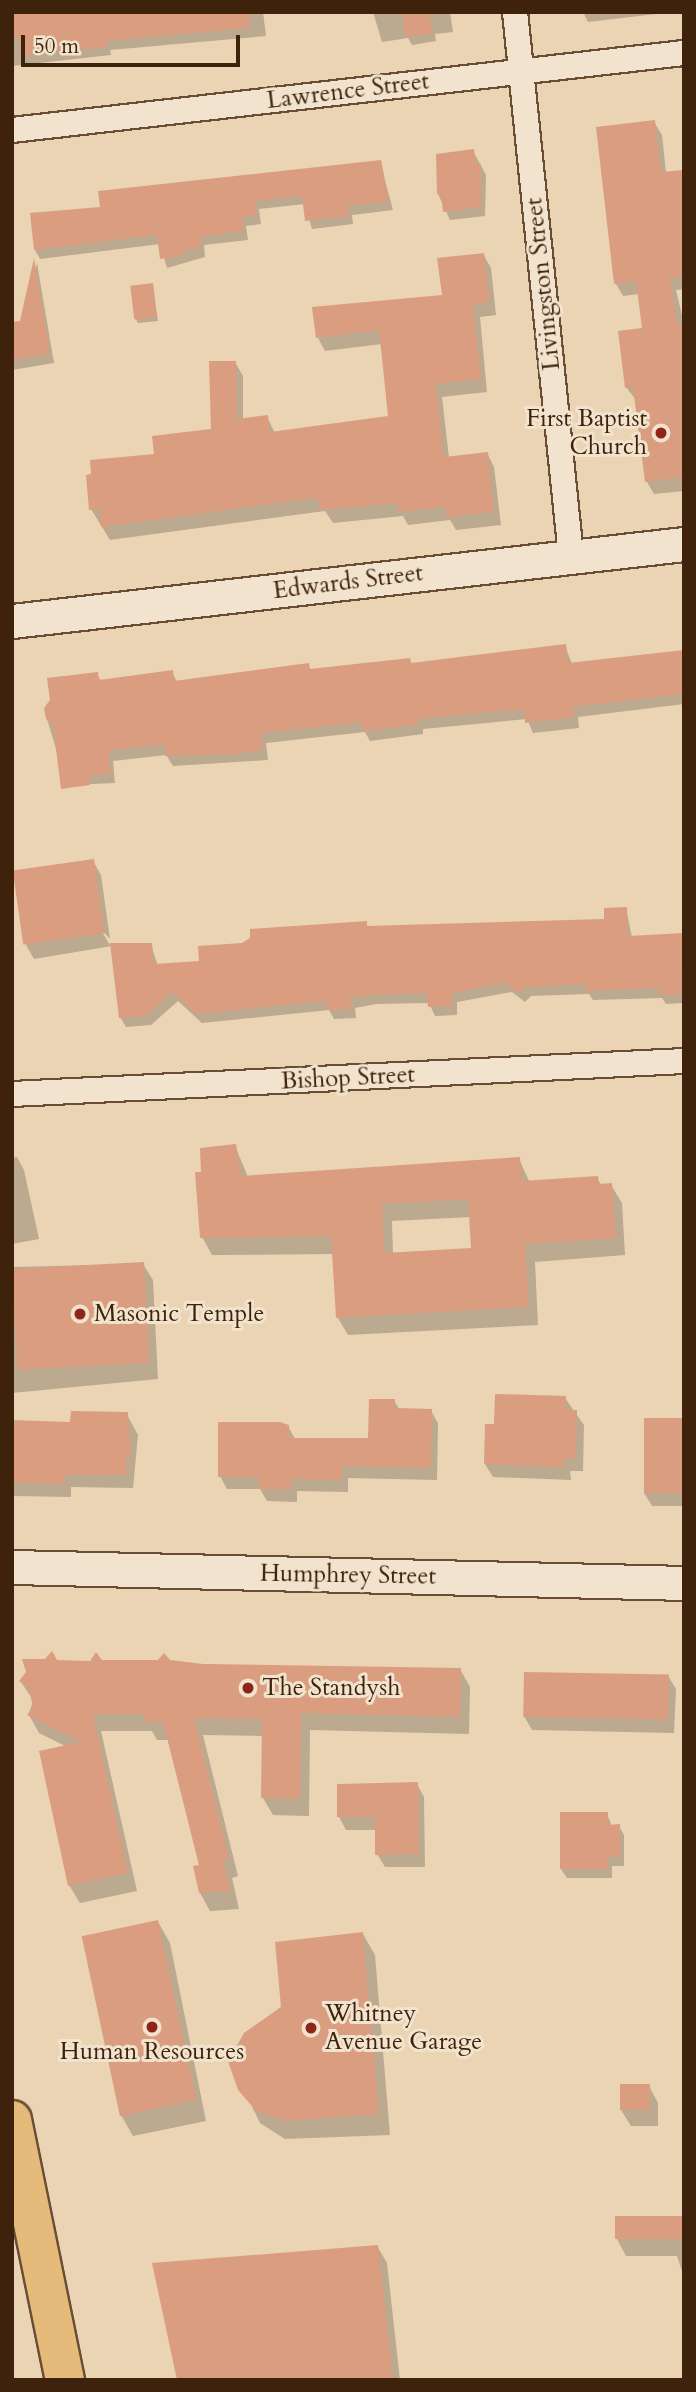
<!DOCTYPE html>
<html>
<head>
<meta charset="utf-8">
<style>
  body { margin:0 }
  #map { position:relative; width:696px; height:2392px; overflow:hidden; background:#ead4b4; font-family:Cardo,serif }
  div>[style] { position:absolute }
  [style*='--x'] { left:calc(var(--x)*1px); top:calc(var(--y)*1px); width:calc(var(--w)*1px); rotate:calc(var(--a)*1deg) }
  .shadow>* { inset:0; background:#0003 }
  .building>* { inset:0; background:#da9d80; transform-origin:0 0 }
  .roads { filter:drop-shadow(2px 0 #694e35) drop-shadow(-2px 0 #694e35) drop-shadow(0 2px #694e35) drop-shadow(0 -2px #694e35) }
  .street>* { height:24px; margin:-12px; padding:0 12px; transform-origin:12px; border-radius:12px; background:#f1e3ce }
  .secondary>* { height:33px; margin:-16.5px; padding:0 16.5px; transform-origin:16.5px; border-radius:16.5px; background:#f1e3ce }
  .primary>* { height:38px; margin:-19px; padding:0 19px; transform-origin:19px; border-radius:19px; background:#e5ba7a }
  .dots>* { width:19px; height:19px; translate:-50% -50%; box-sizing:border-box; border:4px solid #f1e3ce; border-radius:50% }
  span { translate:-50% -50%; white-space:nowrap; text-align:center; line-height:1.15; -webkit-text-stroke:6px #f1e3ce; paint-order:stroke }
  .street-label { font-size:24px; color:#3e220b }
  .poi-label { font-size:24px; color:#3e220b }
  .right { translate:-100% -50%; text-align:right }
  .left { translate:0 -50%; text-align:left }
  .frame { position:absolute; inset:0; border:14px solid #3e220b; pointer-events:none }
  .scale { position:absolute; left:21px; top:35px; width:219px; height:32px; box-sizing:border-box; border:4px solid #3e220b; border-top:0; padding-left:9px; font-size:21px; line-height:24px; white-space:nowrap; color:#3e220b; -webkit-text-stroke:5px #f1e3ce; paint-order:stroke }
</style>
</head>
<body>
<div id="map">
  <div class="shadow">
    <i style="clip-path:polygon(12px 12px,263px 12px,266px 36px,110px 50px,111px 55px,12px 66px)"></i>
    <i style="clip-path:polygon(373px 12px,450px 12px,453px 32px,435px 34px,436px 41px,412px 45px,408px 38px,382px 42px)"></i>
    <i style="clip-path:polygon(583px 12px,673px 12px,588px 22px)"></i>
    <i style="clip-path:polygon(654px 122px,662px 135px,666px 173px,684px 171px,684px 289px,676px 290px,684px 324px,684px 491px,654px 494px,647px 482px,636px 400px,626px 387px,644px 330px,639px 294px,623px 296px,616px 284px)"></i>
    <i style="clip-path:polygon(473px 151px,486px 175px,485px 216px,450px 220px,438px 194px)"></i>
    <i style="clip-path:polygon(380px 162px,393px 210px,352px 215px,353px 224px,312px 229px,305px 204px,259px 209px,261px 224px,246px 226px,248px 240px,204px 245px,205px 257px,167px 268px,160px 244px,40px 259px,35px 250px,102px 208px)"></i>
    <i style="clip-path:polygon(483px 254px,491px 268px,496px 315px,480px 317px,487px 392px,442px 397px,449px 458px,487px 453px,494px 467px,501px 525px,456px 530px,450px 520px,408px 525px,403px 516px,333px 523px,325px 511px,110px 540px,91px 509px,156px 455px,212px 431px,235px 362px,243px 376px,243px 420px,267px 417px,275px 433px,390px 418px,382px 344px,325px 351px,318px 338px,443px 297px)"></i>
    <i style="clip-path:polygon(37px 263px,54px 363px,12px 370px,12px 324px,21px 322px)"></i>
    <i style="clip-path:polygon(152px 285px,158px 321px,138px 323px,136px 319px)"></i>
    <i style="clip-path:polygon(565px 646px,572px 664px,684px 652px,684px 704px,578px 717px,579px 728px,533px 733px,527px 719px,423px 729px,423px 734px,370px 741px,365px 732px,266px 743px,268px 760px,173px 766px,166px 755px,113px 761px,115px 783px,67px 785px,47px 719px,97px 674px,101px 681px,172px 672px,177px 682px,308px 665px,311px 671px,409px 660px,412px 664px)"></i>
    <i style="clip-path:polygon(93px 861px,101px 875px,110px 939px,99px 927px,110px 945px,151px 945px,158px 966px,201px 963px,242px 944px,366px 923px,369px 928px,606px 920px,626px 909px,632px 937px,684px 935px,684px 1003px,666px 1004px,662px 998px,593px 1000px,589px 994px,531px 996px,525px 1002px,512px 992px,457px 1002px,457px 1015px,435px 1016px,429px 1003px,376px 1004px,355px 1008px,356px 1018px,334px 1019px,329px 1010px,202px 1023px,178px 1001px,151px 1025px,126px 1027px,120px 1017px,112px 946px,34px 959px,26px 945px)"></i>
    <i style="clip-path:polygon(evenodd,235px 1146px,248px 1177px,519px 1159px,530px 1183px,597px 1178px,602px 1186px,611px 1185px,622px 1203px,625px 1255px,535px 1262px,538px 1325px,348px 1335px,338px 1318px,334px 1254px,212px 1255px,202px 1237px,203px 1173px,235px 1146px,471px 1217px,473px 1250px,393px 1254px,392px 1221px,471px 1217px)"></i>
    <i style="clip-path:polygon(17px 1157px,24px 1170px,39px 1239px,12px 1244px,12px 1158px)"></i>
    <i style="clip-path:polygon(143px 1264px,153px 1280px,158px 1379px,12px 1393px,12px 1267px)"></i>
    <i style="clip-path:polygon(565px 1398px,584px 1425px,583px 1471px,570px 1471px,571px 1480px,493px 1477px,485px 1464px,496px 1426px)"></i>
    <i style="clip-path:polygon(394px 1401px,400px 1410px,431px 1411px,438px 1423px,437px 1480px,348px 1478px,348px 1492px,297px 1491px,297px 1502px,267px 1501px,260px 1489px,227px 1489px,220px 1476px,288px 1426px,295px 1439px,370px 1440px)"></i>
    <i style="clip-path:polygon(126px 1413px,138px 1435px,133px 1488px,71px 1487px,71px 1497px,12px 1496px,12px 1422px,72px 1423px)"></i>
    <i style="clip-path:polygon(684px 1420px,684px 1506px,652px 1506px,644px 1493px)"></i>
    <i style="clip-path:polygon(57px 1662px,460px 1669px,470px 1687px,469px 1734px,310px 1730px,309px 1816px,273px 1815px,263px 1798px,264px 1736px,203px 1735px,238px 1876px,232px 1878px,239px 1909px,210px 1911px,200px 1893px,201px 1866px,170px 1740px,157px 1740px,152px 1731px,101px 1731px,137px 1891px,80px 1903px,69px 1885px,67px 1747px,39px 1733px,29px 1715px,33px 1700px,21px 1682px)"></i>
    <i style="clip-path:polygon(668px 1676px,676px 1689px,674px 1733px,532px 1730px,524px 1716px)"></i>
    <i style="clip-path:polygon(417px 1784px,424px 1797px,425px 1867px,385px 1867px,377px 1854px,377px 1830px,346px 1830px,339px 1817px)"></i>
    <i style="clip-path:polygon(607px 1814px,612px 1826px,619px 1826px,624px 1835px,624px 1866px,612px 1866px,612px 1878px,567px 1878px,561px 1869px)"></i>
    <i style="clip-path:polygon(158px 1922px,170px 1943px,206px 2121px,133px 2136px,121px 2115px,84px 1937px)"></i>
    <i style="clip-path:polygon(363px 1934px,375px 1955px,390px 2135px,285px 2139px,260px 2123px,230px 2061px)"></i>
    <i style="clip-path:polygon(649px 2086px,658px 2103px,658px 2126px,631px 2126px,621px 2110px)"></i>
    <i style="clip-path:polygon(684px 2218px,684px 2277px,677px 2256px,626px 2256px,617px 2239px)"></i>
    <i style="clip-path:polygon(377px 2246px,387px 2263px,400px 2380px,180px 2380px)"></i>
  </div>
  <div class="building">
    <i style="clip-path:polygon(12px 12px,249px 12px,249px 28px,106px 41px,107px 47px,21px 56px,19px 38px,12px 38px)"></i>
    <i style="clip-path:polygon(402px 12px,429px 12px,433px 33px,405px 37px)"></i>
    <i style="clip-path:polygon(655px 120px,661px 172px,684px 170px,684px 276px,670px 278px,677px 324px,684px 323px,684px 477px,645px 482px,633px 387px,625px 388px,618px 331px,642px 328px,636px 281px,614px 284px,596px 127px)"></i>
    <i style="clip-path:polygon(474px 149px,476px 164px,481px 164px,481px 207px,443px 212px,441px 194px,437px 194px,436px 154px)"></i>
    <i style="clip-path:polygon(381px 160px,389px 201px,348px 206px,349px 216px,305px 221px,302px 196px,255px 201px,257px 215px,242px 217px,244px 231px,200px 237px,201px 248px,183px 250px,184px 256px,160px 259px,157px 235px,34px 250px,30px 213px,100px 207px,98px 191px)"></i>
    <i style="clip-path:polygon(484px 253px,490px 302px,473px 304px,481px 379px,436px 384px,444px 457px,488px 452px,494px 512px,447px 517px,445px 507px,398px 512px,397px 503px,323px 510px,316px 498px,101px 527px,100px 509px,89px 510px,86px 475px,91px 474px,90px 460px,154px 454px,152px 436px,211px 429px,209px 361px,236px 361px,237px 419px,268px 415px,270px 432px,388px 416px,379px 330px,316px 338px,312px 307px,442px 295px,437px 258px)"></i>
    <i style="clip-path:polygon(34px 258px,50px 354px,12px 360px,12px 322px,20px 321px)"></i>
    <i style="left:153px;top:283px;width:34px;height:23px;rotate:83deg"></i>
    <i style="clip-path:polygon(566px 644px,568px 663px,684px 650px,684px 694px,573px 707px,575px 717px,525px 723px,524px 709px,418px 719px,419px 724px,363px 731px,361px 722px,261px 733px,263px 750px,237px 754px,165px 756px,164px 744px,108px 751px,111px 773px,89px 776px,90px 785px,61px 789px,53px 725px,46px 719px,44px 708px,50px 700px,47px 678px,98px 672px,99px 680px,173px 670px,174px 681px,309px 663px,310px 669px,410px 658px,411px 663px)"></i>
    <i style="left:94px;top:859px;width:75px;height:82px;rotate:82deg"></i>
    <i style="clip-path:polygon(627px 907px,628px 936px,684px 933px,681px 994px,659px 995px,658px 988px,586px 991px,586px 984px,525px 987px,519px 993px,505px 983px,452px 993px,452px 1006px,428px 1007px,427px 993px,370px 995px,351px 998px,351px 1009px,327px 1010px,326px 1001px,196px 1014px,172px 992px,146px 1016px,119px 1018px,110px 943px,152px 943px,154px 964px,199px 961px,198px 946px,242px 943px,250px 938px,250px 929px,367px 921px,367px 926px,604px 919px,604px 908px)"></i>
    <i style="clip-path:polygon(evenodd,236px 1144px,241px 1176px,520px 1157px,522px 1181px,598px 1176px,599px 1184px,612px 1183px,616px 1238px,525px 1244px,529px 1307px,336px 1318px,331px 1236px,200px 1238px,195px 1172px,201px 1172px,200px 1148px,236px 1144px,468px 1199px,471px 1248px,385px 1253px,382px 1204px,468px 1199px)"></i>
    <i style="left:144px;top:1262px;width:101px;height:132px;rotate:87deg"></i>
    <i style="clip-path:polygon(495px 1394px,566px 1396px,566px 1410px,577px 1410px,576px 1458px,564px 1458px,564px 1467px,484px 1464px,485px 1424px,494px 1424px)"></i>
    <i style="clip-path:polygon(369px 1399px,395px 1399px,395px 1408px,432px 1409px,431px 1468px,342px 1466px,342px 1480px,291px 1479px,291px 1490px,259px 1489px,259px 1477px,218px 1477px,218px 1422px,280px 1422px,289px 1425px,289px 1438px,368px 1438px)"></i>
    <i style="clip-path:polygon(71px 1411px,128px 1412px,131px 1458px,126px 1458px,126px 1475px,65px 1475px,65px 1484px,12px 1483px,12px 1420px,70px 1422px)"></i>
    <i style="left:644px;top:1418px;width:40px;height:75px"></i>
    <i style="clip-path:polygon(52px 1651px,57px 1660px,90px 1661px,96px 1652px,102px 1660px,158px 1660px,164px 1653px,170px 1660px,203px 1664px,461px 1668px,460px 1717px,301px 1713px,300px 1799px,261px 1798px,262px 1719px,194px 1718px,229px 1858px,223px 1860px,230px 1891px,199px 1893px,193px 1866px,199px 1865px,163px 1722px,145px 1723px,145px 1714px,93px 1714px,128px 1873px,68px 1886px,39px 1751px,81px 1742px,27px 1715px,33px 1706px,28px 1687px,19px 1681px,26px 1672px,22px 1659px,45px 1659px)"></i>
    <i style="left:524px;top:1672px;width:145px;height:45px;rotate:1deg"></i>
    <i style="clip-path:polygon(418px 1782px,419px 1854px,375px 1855px,375px 1817px,337px 1817px,337px 1784px)"></i>
    <i style="clip-path:polygon(560px 1812px,608px 1812px,608px 1825px,620px 1824px,620px 1857px,608px 1857px,608px 1869px,560px 1869px)"></i>
    <i style="left:158px;top:1920px;width:184px;height:78px;rotate:78deg"></i>
    <i style="clip-path:polygon(363px 1932px,379px 2114px,287px 2121px,257px 2112px,238px 2090px,228px 2061px,244px 2033px,281px 2007px,275px 1942px)"></i>
    <i style="left:650px;top:2084px;width:26px;height:30px;rotate:90deg"></i>
    <i style="left:684px;top:2216px;width:23px;height:69px;rotate:90deg"></i>
    <i style="clip-path:polygon(378px 2245px,393px 2380px,177px 2380px,152px 2263px)"></i>
  </div>
  <div class="roads">
    <div class="street">
      <i style="--x:515;--y:12;--w:547;--a:84.12"></i>
      <i style="--x:12;--y:130;--w:676;--a:-6.54"></i>
      <i style="--x:12;--y:1094;--w:673;--a:-2.81"></i>
    </div>
    <div class="secondary">
      <i style="--x:12;--y:621;--w:676;--a:-6.54"></i>
      <i style="--x:12;--y:1567;--w:672;--a:1.36"></i>
    </div>
    <div class="primary">
      <i style="--x:12;--y:2120;--w:265;--a:78.5"></i>
    </div>
  </div>
  <div class="dots">
    <i style="left:661px;top:433px;background:#8f2418"></i>
    <i style="left:80px;top:1314px;background:#8f2418"></i>
    <i style="left:248px;top:1688px;background:#8f2418"></i>
    <i style="left:152px;top:2027px;background:#8f2418"></i>
    <i style="left:311px;top:2028px;background:#8f2418"></i>
  </div>
  <div class="street-label">
    <span style="left:348px;top:91px;rotate:-7deg">Lawrence Street</span>
    <span style="left:543px;top:284px;rotate:-96deg">Livingston Street</span>
    <span style="left:348px;top:582px;rotate:-7deg">Edwards Street</span>
    <span style="left:348px;top:1078px;rotate:-3deg">Bishop Street</span>
    <span style="left:348px;top:1575px;rotate:1deg">Humphrey Street</span>
  </div>
  <div class="poi-label">
    <span class="right" style="left:647px;top:433px">First Baptist<br>Church</span>
    <span class="left" style="left:94px;top:1314px">Masonic Temple</span>
    <span class="left" style="left:262px;top:1688px">The Standysh</span>
    <span class="left" style="left:325px;top:2028px">Whitney<br>Avenue Garage</span>
    <span style="left:152px;top:2052px">Human Resources</span>
  </div>
  <div class="frame"></div>
  <div class="scale">50 m</div>
</div>
</body>
</html>
